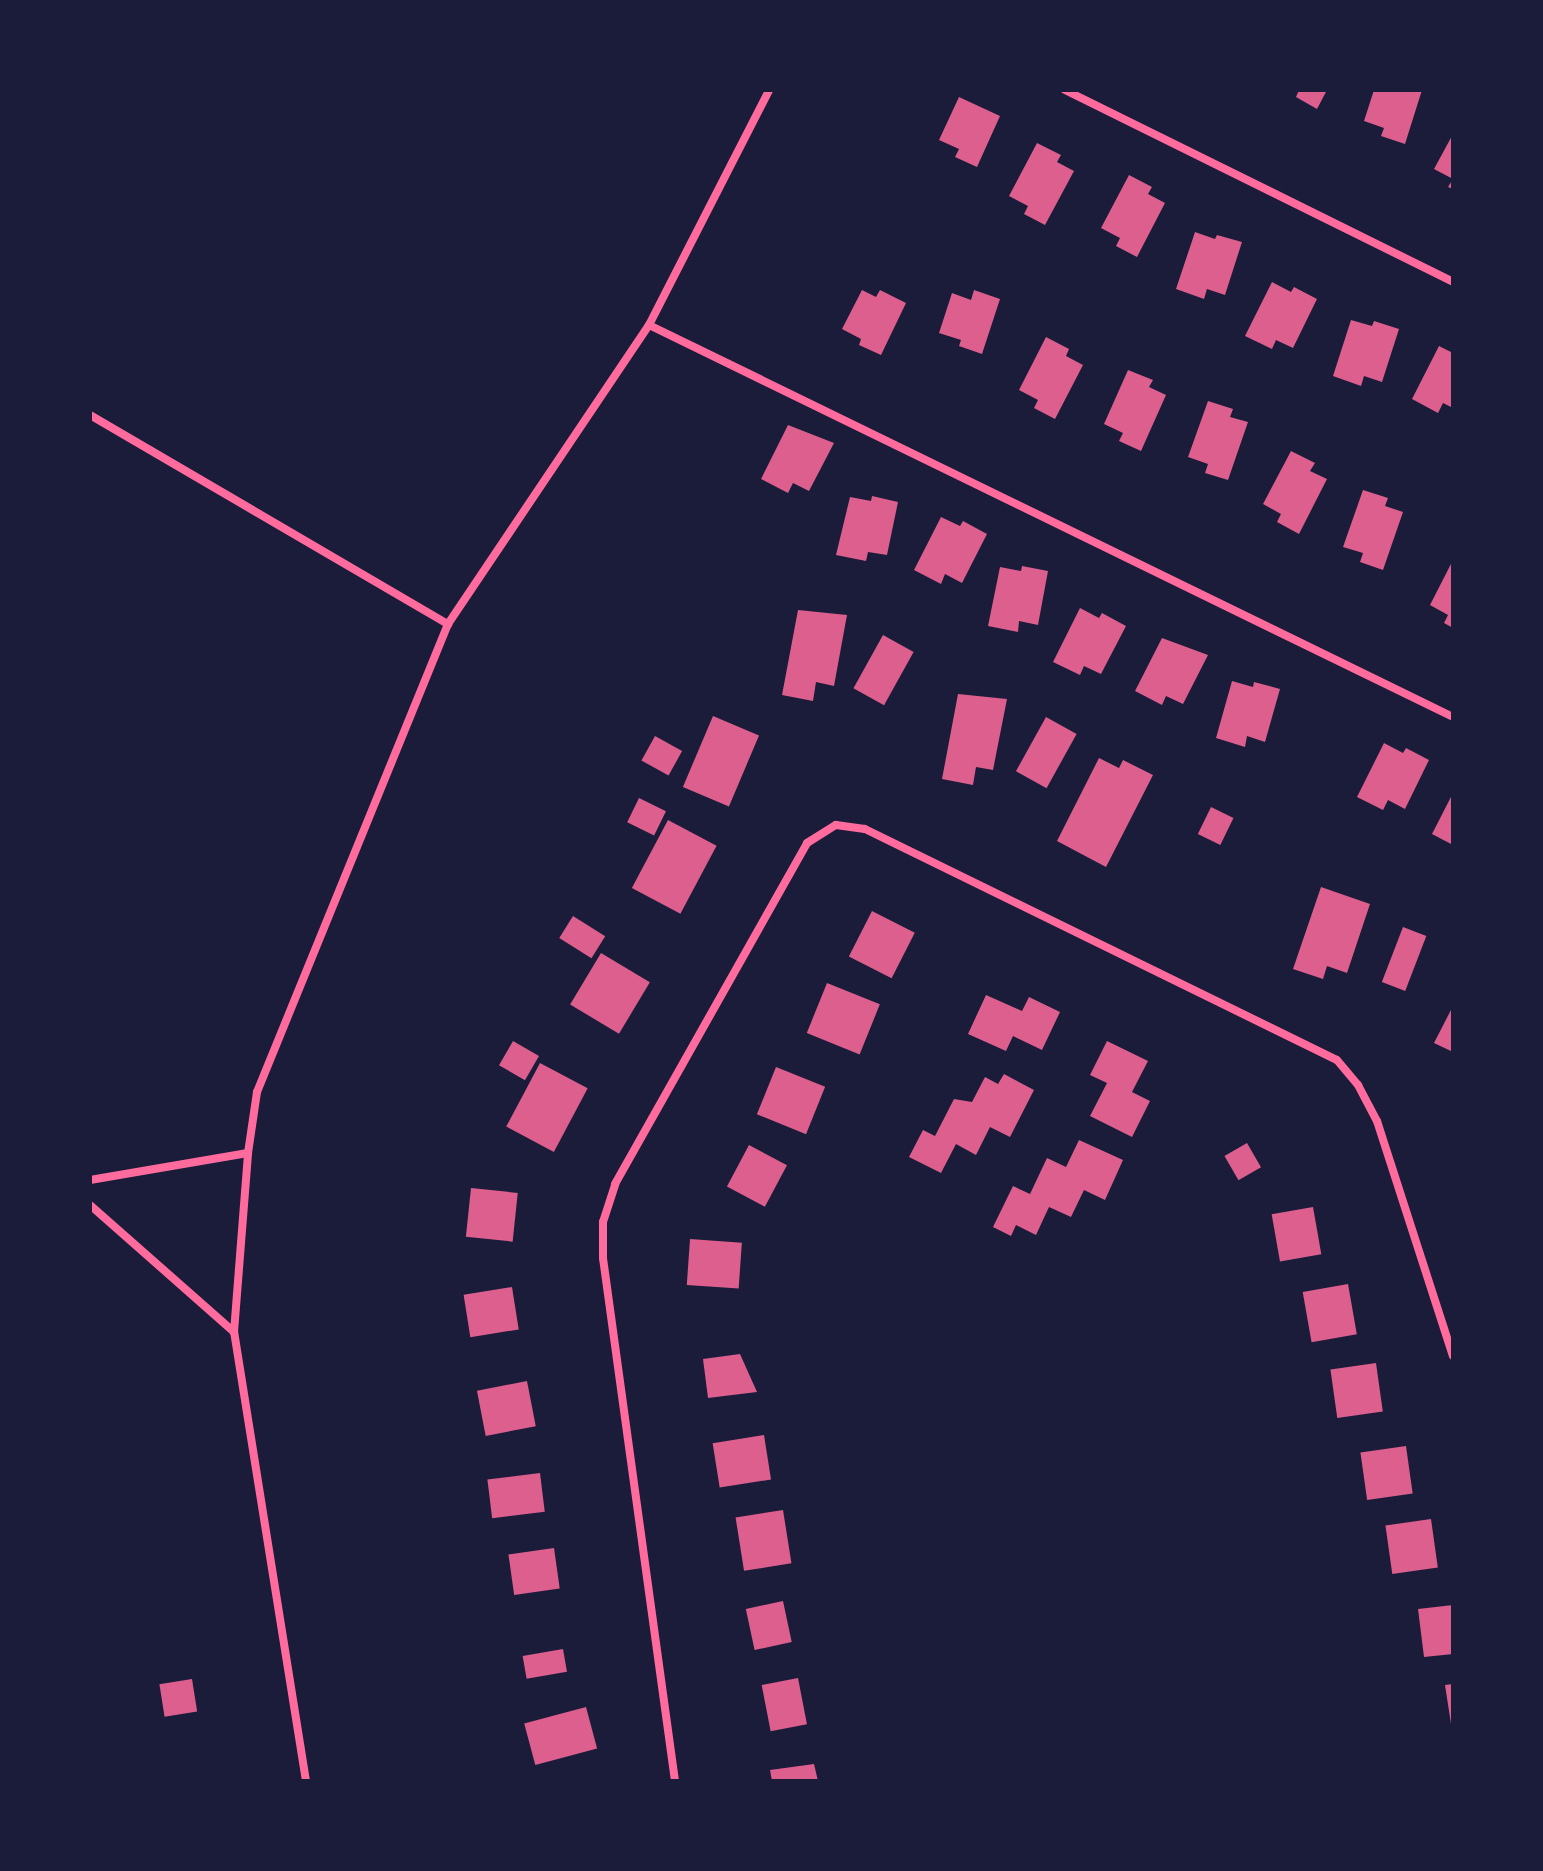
<!DOCTYPE html>
<html>
<head>
<meta charset="utf-8">
<style>
  body { margin:0 }
  #map { position:relative; width:1543px; height:1871px; overflow:hidden; background:#1b1b3a; font-family:"Archivo Narrow",sans-serif }
  div>[style] { position:absolute }
  [style*='--x'] { left:calc(var(--x)*1px); top:calc(var(--y)*1px); width:calc(var(--w)*1px); rotate:calc(var(--a)*1deg) }
  .building>* { inset:0; background:#dd5f8e; transform-origin:0 0 }
  .minor>* { height:8px; margin:-4px; padding:0 4px; transform-origin:4px; border-radius:4px; background:#ff6b9d }
  span { translate:-50% -50%; white-space:nowrap; text-align:center; line-height:1.15; -webkit-text-stroke:8px #1b1b3a; paint-order:stroke }
  .frame { position:absolute; inset:0; border:92px solid #1b1b3a; pointer-events:none }
</style>
</head>
<body>
<div id="map">
  <div class="building">
    <i style="clip-path:polygon(1299px 90px,1327px 90px,1317px 109px,1296px 97px)"></i>
    <i style="clip-path:polygon(1374px 90px,1422px 90px,1405px 144px,1381px 136px,1384px 128px,1364px 121px)"></i>
    <i style="clip-path:polygon(959px 97px,1000px 116px,977px 167px,955px 157px,959px 149px,939px 140px)"></i>
    <i style="clip-path:polygon(1453px 134px,1453px 189px,1448px 187px,1453px 179px,1434px 169px)"></i>
    <i style="clip-path:polygon(1037px 143px,1061px 155px,1057px 162px,1074px 171px,1045px 225px,1024px 214px,1028px 206px,1009px 196px)"></i>
    <i style="clip-path:polygon(1129px 175px,1152px 187px,1148px 194px,1165px 203px,1137px 257px,1116px 246px,1120px 238px,1101px 228px)"></i>
    <i style="clip-path:polygon(1195px 232px,1215px 239px,1217px 235px,1242px 242px,1225px 295px,1207px 289px,1204px 299px,1176px 289px)"></i>
    <i style="clip-path:polygon(1272px 282px,1291px 292px,1294px 287px,1317px 299px,1293px 348px,1276px 340px,1272px 349px,1245px 336px)"></i>
    <i style="clip-path:polygon(862px 290px,876px 297px,880px 290px,906px 303px,881px 355px,859px 345px,861px 339px,842px 329px)"></i>
    <i style="clip-path:polygon(974px 290px,1000px 299px,982px 354px,959px 346px,961px 340px,939px 333px,952px 293px,971px 300px)"></i>
    <i style="clip-path:polygon(1351px 320px,1372px 326px,1374px 321px,1399px 329px,1382px 382px,1364px 376px,1361px 386px,1333px 376px)"></i>
    <i style="clip-path:polygon(1046px 337px,1069px 349px,1066px 356px,1083px 365px,1055px 419px,1034px 408px,1038px 400px,1019px 390px)"></i>
    <i style="clip-path:polygon(1439px 346px,1453px 353px,1453px 408px,1443px 403px,1438px 413px,1412px 399px)"></i>
    <i style="clip-path:polygon(1128px 370px,1153px 380px,1149px 387px,1166px 395px,1141px 451px,1119px 441px,1123px 433px,1104px 424px)"></i>
    <i style="clip-path:polygon(1208px 401px,1233px 409px,1230px 417px,1248px 422px,1228px 480px,1205px 473px,1208px 464px,1188px 457px)"></i>
    <i style="clip-path:polygon(788px 425px,834px 443px,809px 491px,793px 483px,788px 493px,761px 479px)"></i>
    <i style="clip-path:polygon(1291px 451px,1315px 463px,1310px 471px,1327px 479px,1299px 534px,1277px 522px,1281px 514px,1263px 504px)"></i>
    <i style="clip-path:polygon(1363px 490px,1388px 498px,1385px 506px,1403px 512px,1383px 570px,1360px 562px,1363px 553px,1343px 547px)"></i>
    <i style="clip-path:polygon(872px 496px,898px 502px,887px 555px,868px 552px,866px 561px,836px 555px,850px 497px,871px 501px)"></i>
    <i style="clip-path:polygon(941px 517px,960px 526px,963px 521px,987px 534px,962px 583px,945px 574px,941px 584px,914px 570px)"></i>
    <i style="clip-path:polygon(1453px 560px,1453px 628px,1444px 623px,1448px 615px,1430px 605px)"></i>
    <i style="clip-path:polygon(1022px 566px,1048px 571px,1038px 625px,1019px 621px,1018px 632px,988px 626px,1000px 567px,1021px 571px)"></i>
    <i style="clip-path:polygon(1080px 608px,1099px 618px,1102px 613px,1126px 626px,1101px 674px,1084px 666px,1080px 675px,1053px 662px)"></i>
    <i style="clip-path:polygon(798px 610px,847px 615px,834px 686px,816px 682px,813px 701px,782px 695px)"></i>
    <i style="left:883px;top:635px;width:35px;height:61px;rotate:29deg"></i>
    <i style="clip-path:polygon(1162px 638px,1208px 655px,1183px 704px,1166px 696px,1162px 705px,1135px 691px)"></i>
    <i style="clip-path:polygon(1232px 681px,1253px 687px,1254px 682px,1280px 689px,1265px 742px,1247px 736px,1245px 747px,1216px 738px)"></i>
    <i style="clip-path:polygon(958px 694px,1007px 699px,993px 770px,976px 767px,973px 785px,942px 779px)"></i>
    <i style="left:713px;top:716px;width:50px;height:77px;rotate:23deg"></i>
    <i style="left:1046px;top:717px;width:35px;height:62px;rotate:29deg"></i>
    <i style="left:655px;top:736px;width:31px;height:28px;rotate:29deg"></i>
    <i style="clip-path:polygon(1384px 743px,1403px 753px,1406px 748px,1429px 760px,1405px 809px,1388px 800px,1383px 810px,1357px 797px)"></i>
    <i style="clip-path:polygon(1099px 758px,1119px 768px,1123px 760px,1153px 775px,1106px 867px,1057px 841px)"></i>
    <i style="clip-path:polygon(1453px 793px,1453px 845px,1432px 834px)"></i>
    <i style="left:639px;top:798px;width:30px;height:27px;rotate:26deg"></i>
    <i style="left:1211px;top:807px;width:25px;height:30px;rotate:26deg"></i>
    <i style="left:668px;top:820px;width:55px;height:77px;rotate:28deg"></i>
    <i style="clip-path:polygon(1321px 887px,1370px 904px,1347px 973px,1327px 966px,1323px 979px,1293px 969px)"></i>
    <i style="left:872px;top:911px;width:48px;height:51px;rotate:27deg"></i>
    <i style="left:573px;top:916px;width:38px;height:26px;rotate:32deg"></i>
    <i style="left:1403px;top:927px;width:25px;height:59px;rotate:21deg"></i>
    <i style="left:601px;top:953px;width:57px;height:60px;rotate:31deg"></i>
    <i style="left:827px;top:983px;width:57px;height:54px;rotate:22deg"></i>
    <i style="clip-path:polygon(986px 995px,1022px 1011px,1029px 997px,1060px 1012px,1042px 1050px,1013px 1036px,1006px 1051px,968px 1034px)"></i>
    <i style="clip-path:polygon(1453px 1006px,1453px 1052px,1434px 1043px)"></i>
    <i style="left:513px;top:1041px;width:30px;height:28px;rotate:30deg"></i>
    <i style="clip-path:polygon(1107px 1041px,1148px 1061px,1132px 1092px,1150px 1101px,1132px 1137px,1090px 1116px,1107px 1083px,1090px 1075px)"></i>
    <i style="left:540px;top:1063px;width:54px;height:72px;rotate:28deg"></i>
    <i style="left:776px;top:1067px;width:53px;height:51px;rotate:22deg"></i>
    <i style="clip-path:polygon(1004px 1074px,1034px 1090px,1010px 1137px,990px 1127px,976px 1155px,956px 1144px,941px 1173px,909px 1157px,923px 1130px,935px 1136px,954px 1099px,972px 1102px,985px 1077px,998px 1084px)"></i>
    <i style="clip-path:polygon(1079px 1140px,1123px 1160px,1105px 1200px,1084px 1190px,1071px 1217px,1049px 1207px,1036px 1235px,1016px 1225px,1011px 1236px,993px 1227px,1013px 1186px,1030px 1194px,1047px 1158px,1066px 1167px)"></i>
    <i style="left:1247px;top:1143px;width:28px;height:26px;rotate:60deg"></i>
    <i style="left:749px;top:1145px;width:43px;height:47px;rotate:28deg"></i>
    <i style="left:471px;top:1188px;width:47px;height:49px;rotate:6deg"></i>
    <i style="left:1313px;top:1207px;width:48px;height:42px;rotate:80deg"></i>
    <i style="left:690px;top:1239px;width:52px;height:46px;rotate:4deg"></i>
    <i style="left:1348px;top:1284px;width:51px;height:46px;rotate:80deg"></i>
    <i style="left:512px;top:1287px;width:43px;height:49px;rotate:81deg"></i>
    <i style="clip-path:polygon(740px 1354px,757px 1392px,708px 1398px,703px 1359px)"></i>
    <i style="left:1376px;top:1363px;width:49px;height:46px;rotate:82deg"></i>
    <i style="left:527px;top:1381px;width:46px;height:51px;rotate:79deg"></i>
    <i style="left:764px;top:1435px;width:45px;height:52px;rotate:81deg"></i>
    <i style="left:1406px;top:1446px;width:48px;height:46px;rotate:82deg"></i>
    <i style="left:540px;top:1473px;width:39px;height:53px;rotate:83deg"></i>
    <i style="left:783px;top:1510px;width:54px;height:48px;rotate:81deg"></i>
    <i style="left:1431px;top:1519px;width:49px;height:46px;rotate:82deg"></i>
    <i style="left:554px;top:1548px;width:41px;height:46px;rotate:82deg"></i>
    <i style="left:783px;top:1601px;width:42px;height:38px;rotate:78deg"></i>
    <i style="clip-path:polygon(1453px 1605px,1453px 1654px,1424px 1657px,1418px 1609px)"></i>
    <i style="left:563px;top:1649px;width:23px;height:41px;rotate:80deg"></i>
    <i style="left:798px;top:1678px;width:47px;height:37px;rotate:79deg"></i>
    <i style="left:192px;top:1679px;width:33px;height:33px;rotate:81deg"></i>
    <i style="clip-path:polygon(1453px 1684px,1453px 1724px,1451px 1724px,1445px 1685px)"></i>
    <i style="left:586px;top:1707px;width:43px;height:64px;rotate:75deg"></i>
    <i style="clip-path:polygon(814px 1764px,818px 1781px,772px 1781px,770px 1770px)"></i>
  </div>
  <div class="minor">
    <i style="--x:1065;--y:90;--w:433;--a:26.3"></i>
    <i style="--x:649;--y:325;--w:894;--a:25.99"></i>
    <i style="--x:90;--y:415;--w:415;--a:30.3"></i>
    <i style="--x:90;--y:1180;--w:160;--a:-9.7"></i>
    <i style="--x:90;--y:1205;--w:192;--a:41.4"></i>
    <i style="--x:306;--y:1781;--w:455;--a:-99.1"></i>
    <i style="--x:234;--y:1332;--w:180;--a:-85.5"></i>
    <i style="--x:248;--y:1153;--w:62;--a:-81.6"></i>
    <i style="--x:257;--y:1092;--w:505;--a:-67.8"></i>
    <i style="--x:448;--y:624;--w:360;--a:-56.1"></i>
    <i style="--x:649;--y:325;--w:264;--a:-62.9"></i>
    <i style="--x:675;--y:1781;--w:528;--a:-97.84"></i>
    <i style="--x:603;--y:1258;--w:36;--a:-90"></i>
    <i style="--x:603;--y:1222;--w:40;--a:-72"></i>
    <i style="--x:615;--y:1184;--w:391;--a:-60.6"></i>
    <i style="--x:807;--y:843;--w:34;--a:-32"></i>
    <i style="--x:836;--y:825;--w:29;--a:8"></i>
    <i style="--x:865;--y:829;--w:525;--a:26.08"></i>
    <i style="--x:1337;--y:1060;--w:33;--a:50"></i>
    <i style="--x:1358;--y:1085;--w:41;--a:62.2"></i>
    <i style="--x:1377;--y:1121;--w:247;--a:72.1"></i>
  </div>
  <div class="frame"></div>
</div>
</body>
</html>
